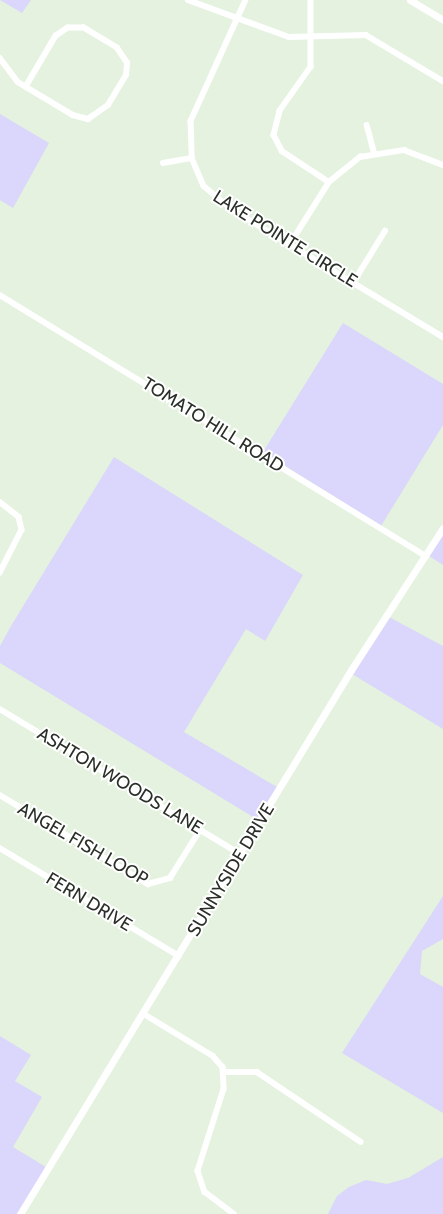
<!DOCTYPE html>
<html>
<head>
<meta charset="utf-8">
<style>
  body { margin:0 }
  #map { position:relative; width:443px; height:1214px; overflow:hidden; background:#e4f2df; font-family:Cabin,sans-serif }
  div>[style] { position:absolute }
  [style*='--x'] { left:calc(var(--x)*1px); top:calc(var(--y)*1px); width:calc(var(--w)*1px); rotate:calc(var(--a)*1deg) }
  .green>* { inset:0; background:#dbd6fb }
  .minor>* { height:5.5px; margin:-2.75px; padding:0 2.75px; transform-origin:2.75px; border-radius:2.75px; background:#fff }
  .tertiary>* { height:7px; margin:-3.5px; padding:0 3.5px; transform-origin:3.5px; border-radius:3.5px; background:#fff }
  span { translate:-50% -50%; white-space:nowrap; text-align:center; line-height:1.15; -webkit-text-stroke:4px #fff; paint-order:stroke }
  .street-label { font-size:18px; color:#2a2f28 }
</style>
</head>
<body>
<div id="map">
  <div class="green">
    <i style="clip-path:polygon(0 0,31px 0,22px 13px)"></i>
    <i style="clip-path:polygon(0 114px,49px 143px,13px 208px,0 200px)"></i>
    <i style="clip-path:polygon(343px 323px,443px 384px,443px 425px,381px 526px,263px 452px)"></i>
    <i style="clip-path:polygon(114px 457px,303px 575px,265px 641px,246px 629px,184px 732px,277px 787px,258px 820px,0 663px,0 646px,11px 626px)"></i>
    <i style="clip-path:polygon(443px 534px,443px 565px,429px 556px)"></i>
    <i style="clip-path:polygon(389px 617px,443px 646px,443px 729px,352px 674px)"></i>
    <i style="clip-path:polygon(443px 896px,443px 939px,422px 951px,420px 974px,443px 987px,443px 1113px,342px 1053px)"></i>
    <i style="clip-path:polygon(0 1036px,31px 1055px,15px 1081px,42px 1097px,13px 1147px,46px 1167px,17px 1214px,0 1214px)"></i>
    <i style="clip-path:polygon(443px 1157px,443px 1214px,328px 1214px,337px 1196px,349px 1187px,366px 1180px,387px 1184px,408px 1178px)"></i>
  </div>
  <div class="minor">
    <i style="--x:188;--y:0;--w:108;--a:20.1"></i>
    <i style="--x:289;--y:37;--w:77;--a:-1.5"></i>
    <i style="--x:366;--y:35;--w:90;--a:30.9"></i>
    <i style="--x:246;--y:0;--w:133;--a:114.4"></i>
    <i style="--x:191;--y:121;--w:37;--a:88"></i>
    <i style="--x:192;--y:158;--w:30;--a:67"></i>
    <i style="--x:204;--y:186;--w:35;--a:40"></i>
    <i style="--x:231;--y:209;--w:248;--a:31.1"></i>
    <i style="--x:311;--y:0;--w:67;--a:90"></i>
    <i style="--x:311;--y:67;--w:54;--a:125.2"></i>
    <i style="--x:280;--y:111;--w:25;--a:104"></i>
    <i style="--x:274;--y:135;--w:18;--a:63"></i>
    <i style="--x:282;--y:151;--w:56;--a:33.4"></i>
    <i style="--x:0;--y:58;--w:30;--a:53"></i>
    <i style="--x:18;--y:82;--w:64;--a:31"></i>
    <i style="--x:73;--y:115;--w:16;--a:15"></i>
    <i style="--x:88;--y:119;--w:24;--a:-35"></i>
    <i style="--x:108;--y:105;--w:35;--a:-59"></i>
    <i style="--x:126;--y:75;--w:12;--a:-85"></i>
    <i style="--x:127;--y:63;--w:18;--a:-124"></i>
    <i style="--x:117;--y:48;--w:39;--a:-149"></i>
    <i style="--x:84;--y:28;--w:16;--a:180"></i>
    <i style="--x:68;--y:28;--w:14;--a:146"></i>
    <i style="--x:56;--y:36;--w:59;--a:120.5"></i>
    <i style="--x:367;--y:125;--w:28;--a:75"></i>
    <i style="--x:163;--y:163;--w:29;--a:-10"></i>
    <i style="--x:290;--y:244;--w:73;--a:-57.8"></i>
    <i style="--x:329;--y:182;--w:40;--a:-39"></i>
    <i style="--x:360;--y:157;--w:45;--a:-9"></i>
    <i style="--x:404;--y:150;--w:42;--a:21"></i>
    <i style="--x:353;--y:283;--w:61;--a:-58.4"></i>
    <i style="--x:0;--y:295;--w:500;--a:31.5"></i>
    <i style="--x:0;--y:502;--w:24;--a:38"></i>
    <i style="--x:19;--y:517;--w:13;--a:77"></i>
    <i style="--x:22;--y:530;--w:48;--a:117.1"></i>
    <i style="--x:0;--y:709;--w:280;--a:31.1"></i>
    <i style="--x:0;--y:795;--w:173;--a:31"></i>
    <i style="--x:148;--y:884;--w:23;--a:-15"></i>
    <i style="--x:170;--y:878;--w:57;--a:-58"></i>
    <i style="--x:0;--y:848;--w:209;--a:31.1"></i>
    <i style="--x:144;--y:1014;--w:81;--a:31.3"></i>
    <i style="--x:213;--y:1056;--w:15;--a:48"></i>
    <i style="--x:223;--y:1067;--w:22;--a:87"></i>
    <i style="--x:224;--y:1089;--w:86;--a:107.6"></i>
    <i style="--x:198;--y:1171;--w:22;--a:72"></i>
    <i style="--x:205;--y:1192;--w:36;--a:37"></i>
    <i style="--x:225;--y:1072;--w:32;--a:0"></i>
    <i style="--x:257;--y:1072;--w:125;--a:33.9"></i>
  </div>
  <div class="tertiary">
    <i style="--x:410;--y:0;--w:39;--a:31"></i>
    <i style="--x:20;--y:1214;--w:637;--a:-58.68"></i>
    <i style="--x:351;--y:670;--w:169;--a:-57.1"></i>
  </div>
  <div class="street-label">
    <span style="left:285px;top:239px;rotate:32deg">LAKE POINTE CIRCLE</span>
    <span style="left:213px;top:425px;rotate:32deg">TOMATO HILL ROAD</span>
    <span style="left:120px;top:781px;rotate:31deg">ASHTON WOODS LANE</span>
    <span style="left:83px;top:844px;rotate:30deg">ANGEL FISH LOOP</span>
    <span style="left:231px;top:870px;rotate:-59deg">SUNNYSIDE DRIVE</span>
    <span style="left:89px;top:902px;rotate:31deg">FERN DRIVE</span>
  </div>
</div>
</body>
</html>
